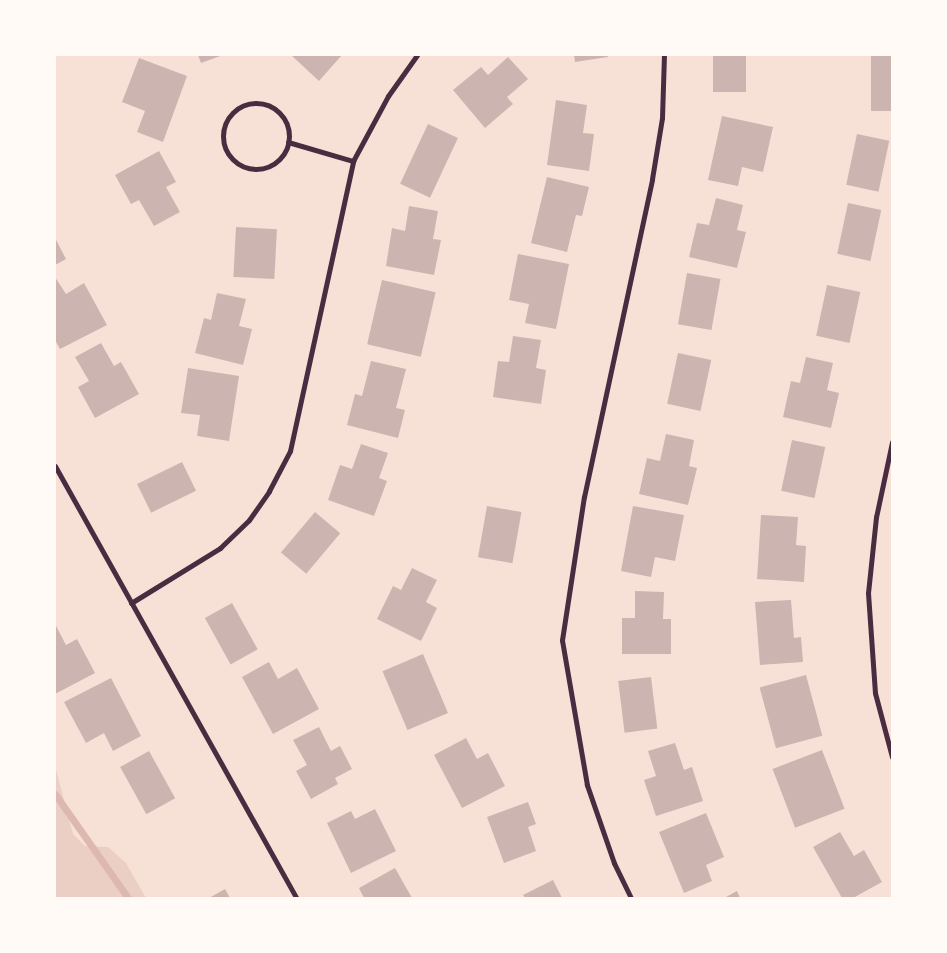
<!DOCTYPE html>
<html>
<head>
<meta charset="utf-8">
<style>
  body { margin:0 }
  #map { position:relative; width:947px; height:953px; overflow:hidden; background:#f7e1d7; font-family:"Asap Condensed",sans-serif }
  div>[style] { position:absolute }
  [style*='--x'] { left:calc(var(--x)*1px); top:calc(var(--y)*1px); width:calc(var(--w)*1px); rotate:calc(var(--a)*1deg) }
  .green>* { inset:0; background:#ebcfc5 }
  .stream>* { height:7px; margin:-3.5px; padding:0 3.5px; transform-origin:3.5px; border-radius:3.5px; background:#dcb8b0 }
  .building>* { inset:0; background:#ccb4b1; transform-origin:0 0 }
  .minor>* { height:5px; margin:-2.5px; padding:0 2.5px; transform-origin:2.5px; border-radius:2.5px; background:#4a2c40 }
  .minor>.ring { margin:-2.5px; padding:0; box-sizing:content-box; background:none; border:5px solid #4a2c40; border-radius:50% }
  span { translate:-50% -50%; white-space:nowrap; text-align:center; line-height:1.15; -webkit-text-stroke:5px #fffaf5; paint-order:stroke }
  .frame { position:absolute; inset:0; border:56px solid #fffaf5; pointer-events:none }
</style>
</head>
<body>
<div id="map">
  <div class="green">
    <i style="clip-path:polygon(55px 766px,73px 834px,85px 846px,108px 847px,126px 863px,146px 898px,55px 898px)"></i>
  </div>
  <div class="stream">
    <i style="--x:55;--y:794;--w:127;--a:54.9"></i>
  </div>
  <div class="building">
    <i style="clip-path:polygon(198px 55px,223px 55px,201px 63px)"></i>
    <i style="clip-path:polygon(291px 55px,342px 55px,319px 81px)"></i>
    <i style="clip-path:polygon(574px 55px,607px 55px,608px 57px,575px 62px)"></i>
    <i style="left:713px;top:55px;width:33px;height:37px"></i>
    <i style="left:871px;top:55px;width:21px;height:56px"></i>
    <i style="clip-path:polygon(508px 57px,528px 79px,507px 97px,513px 104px,485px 128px,453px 90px,481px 67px,488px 75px)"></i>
    <i style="clip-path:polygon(139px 58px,187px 76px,163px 142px,137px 132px,145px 111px,122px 102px)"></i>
    <i style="clip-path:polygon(556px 100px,587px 105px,583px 133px,594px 134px,589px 171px,547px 165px)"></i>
    <i style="clip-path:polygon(722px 116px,773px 127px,763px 172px,742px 167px,738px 186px,708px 180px)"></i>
    <i style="left:428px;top:124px;width:33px;height:66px;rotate:25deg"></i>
    <i style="left:857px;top:134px;width:33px;height:52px;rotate:12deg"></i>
    <i style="clip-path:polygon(159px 151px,176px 182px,166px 187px,180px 212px,154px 226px,139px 200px,131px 204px,115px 175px)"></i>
    <i style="clip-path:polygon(547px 177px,589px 187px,582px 216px,576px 215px,567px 252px,531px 243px)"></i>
    <i style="clip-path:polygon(716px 198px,743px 205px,737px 230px,746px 232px,737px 268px,689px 257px,697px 223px,709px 225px)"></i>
    <i style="left:848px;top:203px;width:34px;height:52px;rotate:12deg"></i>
    <i style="clip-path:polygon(409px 206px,438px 211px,433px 239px,441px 240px,434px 275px,386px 266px,392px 228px,405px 231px)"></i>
    <i style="left:236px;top:227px;width:41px;height:50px;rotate:3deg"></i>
    <i style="clip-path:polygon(55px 238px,66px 259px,55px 265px)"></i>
    <i style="clip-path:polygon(518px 254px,569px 264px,556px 329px,525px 323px,529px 304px,509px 300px)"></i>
    <i style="left:687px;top:273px;width:34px;height:52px;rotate:10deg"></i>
    <i style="clip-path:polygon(55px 277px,66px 294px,84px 283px,107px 325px,60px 349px,55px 340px)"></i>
    <i style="left:382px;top:280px;width:55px;height:66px;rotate:13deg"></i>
    <i style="left:827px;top:285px;width:34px;height:52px;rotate:12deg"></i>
    <i style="clip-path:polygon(217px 293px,246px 299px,239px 326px,252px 329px,243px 365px,195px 353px,204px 318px,211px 320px)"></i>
    <i style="clip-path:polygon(513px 336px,541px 340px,536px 368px,546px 370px,541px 404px,493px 397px,498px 361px,509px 362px)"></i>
    <i style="clip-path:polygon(101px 343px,114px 366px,121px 362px,139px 394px,95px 418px,78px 387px,89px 381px,75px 357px)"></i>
    <i style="left:678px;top:353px;width:34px;height:52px;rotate:12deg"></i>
    <i style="clip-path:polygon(806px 357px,833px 363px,827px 390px,839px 393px,831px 428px,783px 417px,791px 381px,800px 383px)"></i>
    <i style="clip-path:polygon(371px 361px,406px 369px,396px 408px,405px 410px,398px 438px,347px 425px,355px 394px,362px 396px)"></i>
    <i style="clip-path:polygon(188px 368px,239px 376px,229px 441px,197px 436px,200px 415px,181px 413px)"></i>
    <i style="clip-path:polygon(666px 434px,694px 440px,689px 466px,697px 468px,688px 505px,639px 494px,647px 458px,660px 461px)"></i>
    <i style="left:792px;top:440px;width:34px;height:52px;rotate:12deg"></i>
    <i style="clip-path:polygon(361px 444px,388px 453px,379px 478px,387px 481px,374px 516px,328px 500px,340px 465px,352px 469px)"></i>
    <i style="left:182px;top:462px;width:32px;height:50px;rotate:64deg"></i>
    <i style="left:487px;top:506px;width:35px;height:52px;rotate:10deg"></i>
    <i style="clip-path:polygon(633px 506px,684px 515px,675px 561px,655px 557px,651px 577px,621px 571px)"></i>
    <i style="left:315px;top:512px;width:33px;height:53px;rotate:40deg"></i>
    <i style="clip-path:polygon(761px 515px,798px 517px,796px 545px,806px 546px,804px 582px,757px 579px)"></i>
    <i style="clip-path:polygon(412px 568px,437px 580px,426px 602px,437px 608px,421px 641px,377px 619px,393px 586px,401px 590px)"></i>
    <i style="clip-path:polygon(635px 591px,664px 592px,663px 619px,671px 619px,671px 654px,622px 654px,622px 618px,635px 618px)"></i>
    <i style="clip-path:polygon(791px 600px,794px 638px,801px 637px,803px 662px,760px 665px,755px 602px)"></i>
    <i style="left:232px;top:603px;width:53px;height:31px;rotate:61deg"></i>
    <i style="clip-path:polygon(55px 624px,66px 645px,77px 639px,95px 673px,55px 694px)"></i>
    <i style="left:423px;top:654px;width:64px;height:44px;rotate:67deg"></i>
    <i style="clip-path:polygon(269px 662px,278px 679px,297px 668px,319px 709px,273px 734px,242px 677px)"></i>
    <i style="left:806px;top:675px;width:63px;height:48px;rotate:75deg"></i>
    <i style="left:651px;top:677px;width:52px;height:33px;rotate:83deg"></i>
    <i style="clip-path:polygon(111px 678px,141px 736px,113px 751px,104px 733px,86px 743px,64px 702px)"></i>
    <i style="clip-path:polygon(319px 727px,331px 751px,340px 746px,352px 769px,335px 778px,338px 784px,311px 799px,296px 771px,307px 765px,293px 740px)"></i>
    <i style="clip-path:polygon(466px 738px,477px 759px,488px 753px,505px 786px,462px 808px,434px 755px)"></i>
    <i style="clip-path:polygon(675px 743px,684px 770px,692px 767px,703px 801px,656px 816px,644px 780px,656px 776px,648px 751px)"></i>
    <i style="left:822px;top:750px;width:63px;height:53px;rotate:69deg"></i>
    <i style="left:149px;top:751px;width:54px;height:33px;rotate:61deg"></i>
    <i style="clip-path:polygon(528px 802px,536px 824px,528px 827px,536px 851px,504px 863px,487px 817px)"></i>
    <i style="clip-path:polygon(375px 809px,396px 851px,351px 873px,327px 823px,351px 811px,355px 819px)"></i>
    <i style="clip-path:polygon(706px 813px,724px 857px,706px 865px,712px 881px,684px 893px,659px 832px)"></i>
    <i style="clip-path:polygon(840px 832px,854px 856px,864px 850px,882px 882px,853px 898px,842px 898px,813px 847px)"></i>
    <i style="clip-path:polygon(395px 868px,412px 898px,364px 898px,359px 888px)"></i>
    <i style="clip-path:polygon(553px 880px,562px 898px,525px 898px,523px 895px)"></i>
    <i style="clip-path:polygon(225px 889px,230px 898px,209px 898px)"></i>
    <i style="clip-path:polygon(737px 891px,740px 898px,724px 898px)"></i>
  </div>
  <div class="minor">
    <i class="ring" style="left:223px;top:103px;width:61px;height:61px"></i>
    <i style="--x:288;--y:142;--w:68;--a:16.3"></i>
    <i style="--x:892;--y:442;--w:77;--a:102"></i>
    <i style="--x:876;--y:517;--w:76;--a:96"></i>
    <i style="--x:868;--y:593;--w:100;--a:86"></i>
    <i style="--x:875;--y:693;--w:66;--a:75.1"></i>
    <i style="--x:55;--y:466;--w:495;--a:60.8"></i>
    <i style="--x:131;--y:603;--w:105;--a:-31.7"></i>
    <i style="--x:220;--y:548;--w:40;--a:-44"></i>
    <i style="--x:249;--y:520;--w:35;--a:-55"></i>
    <i style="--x:269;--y:491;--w:45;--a:-62.3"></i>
    <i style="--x:290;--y:451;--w:297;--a:-77.7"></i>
    <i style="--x:353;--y:161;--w:74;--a:-61.7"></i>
    <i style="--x:388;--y:96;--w:50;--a:-54.7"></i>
    <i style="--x:631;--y:898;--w:39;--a:-116"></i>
    <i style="--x:614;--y:863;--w:83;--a:-109.1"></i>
    <i style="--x:587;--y:785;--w:147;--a:-99.8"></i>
    <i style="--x:562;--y:640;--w:145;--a:-81.3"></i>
    <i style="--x:584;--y:497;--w:325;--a:-77.9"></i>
    <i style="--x:652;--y:179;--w:62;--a:-80.7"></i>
    <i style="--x:662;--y:118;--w:63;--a:-88.2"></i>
  </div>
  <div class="frame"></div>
</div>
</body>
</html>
